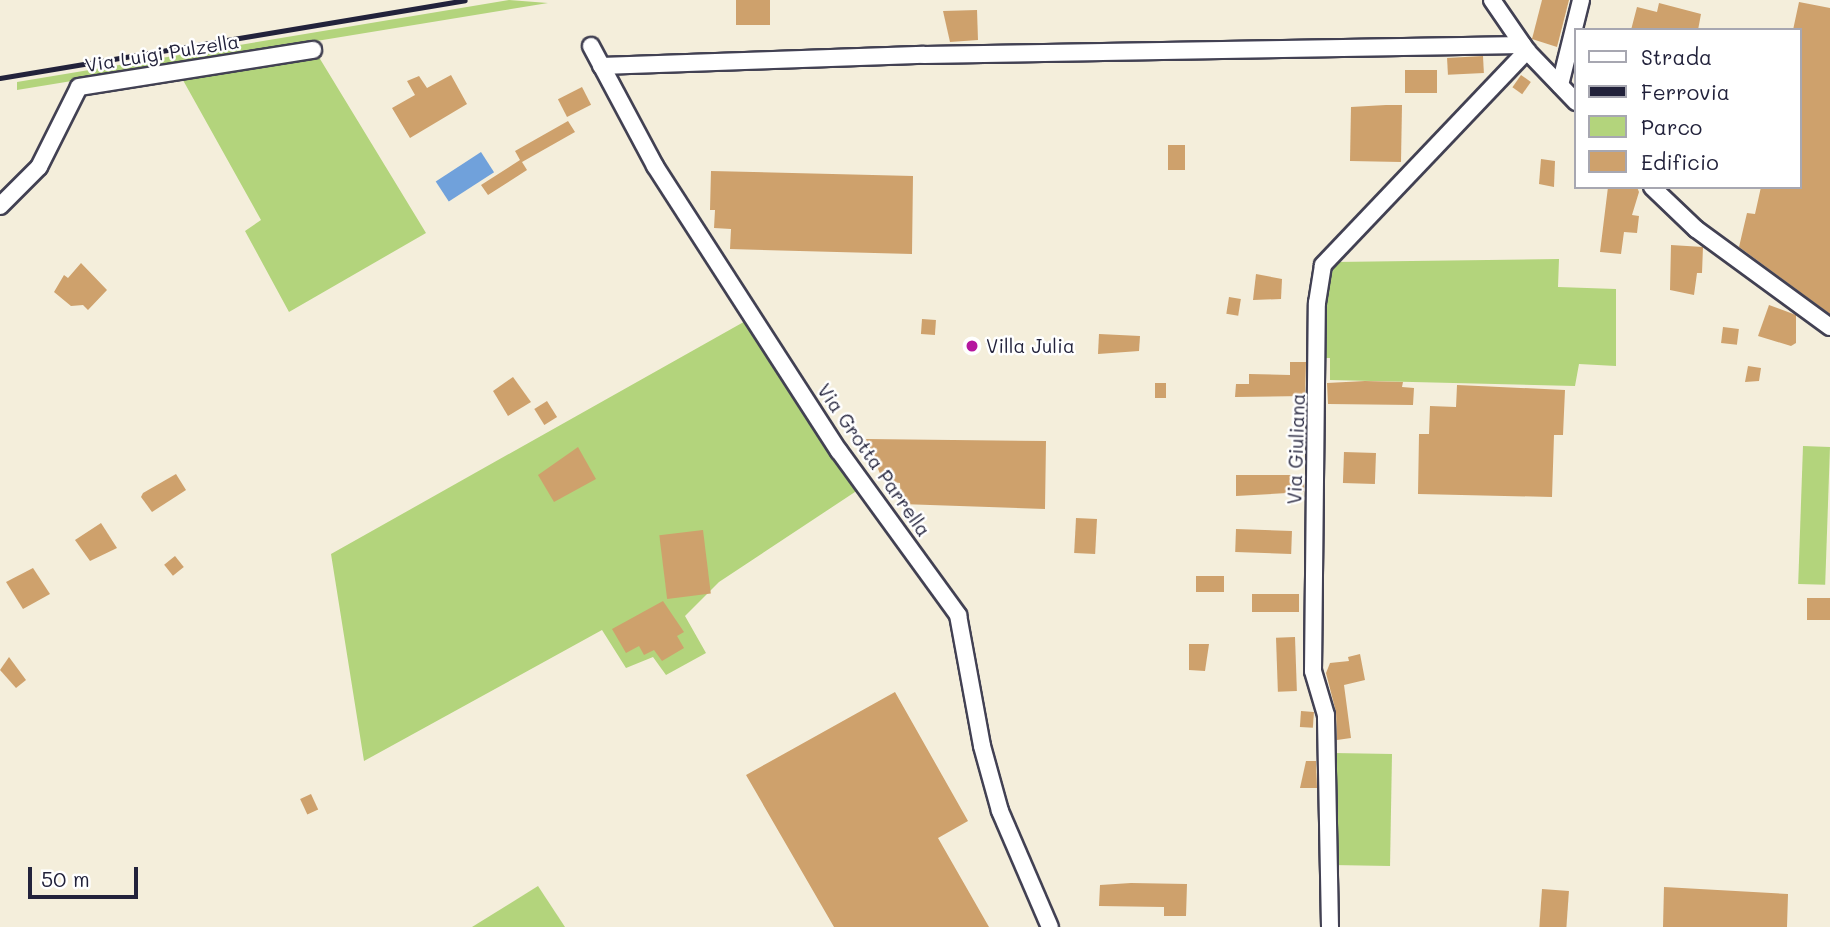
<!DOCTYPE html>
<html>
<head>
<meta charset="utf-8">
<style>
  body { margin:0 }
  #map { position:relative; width:1830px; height:927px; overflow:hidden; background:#f4eedb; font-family:Mali,sans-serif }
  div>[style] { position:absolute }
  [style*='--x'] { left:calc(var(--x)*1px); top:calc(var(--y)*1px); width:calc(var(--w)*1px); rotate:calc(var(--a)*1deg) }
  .green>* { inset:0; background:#b3d47c; transform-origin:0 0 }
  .water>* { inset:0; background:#70a1db; transform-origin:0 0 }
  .building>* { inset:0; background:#cea16c; transform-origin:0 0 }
  .roads { filter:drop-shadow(2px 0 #424153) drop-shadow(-2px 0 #424153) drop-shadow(0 2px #424153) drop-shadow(0 -2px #424153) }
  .street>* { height:16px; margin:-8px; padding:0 8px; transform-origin:8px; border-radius:8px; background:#fff }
  .rail>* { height:4.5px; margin:-2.25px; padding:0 2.25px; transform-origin:2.25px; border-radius:2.25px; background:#22223b }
  .dots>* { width:19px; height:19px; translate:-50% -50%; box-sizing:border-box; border:4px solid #fff; border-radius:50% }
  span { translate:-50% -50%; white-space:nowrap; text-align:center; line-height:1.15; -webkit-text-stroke:5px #fff; paint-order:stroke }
  .street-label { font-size:19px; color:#22223b }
  .poi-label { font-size:19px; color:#22223b }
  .left { translate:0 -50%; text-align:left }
  .legend { position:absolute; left:1574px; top:28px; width:228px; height:161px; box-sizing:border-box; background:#fff; border:2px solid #a7a7b1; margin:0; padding:9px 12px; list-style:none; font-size:21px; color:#22223b }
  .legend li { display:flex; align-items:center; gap:14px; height:35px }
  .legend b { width:35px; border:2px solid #a7a7b1 }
  .scale { position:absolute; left:28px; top:867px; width:110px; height:32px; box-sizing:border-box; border:4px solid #22223b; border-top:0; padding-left:9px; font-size:21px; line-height:24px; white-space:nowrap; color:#22223b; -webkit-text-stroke:5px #fff; paint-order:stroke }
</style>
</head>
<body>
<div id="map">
  <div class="green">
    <i style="clip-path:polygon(509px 0,548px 3px,17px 90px,17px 82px)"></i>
    <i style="clip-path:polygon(317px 54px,426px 233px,289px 312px,245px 231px,261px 220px,179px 73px)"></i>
    <i style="clip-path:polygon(1559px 259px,1558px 287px,1616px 289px,1616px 366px,1579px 364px,1575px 386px,1330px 380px,1330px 358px,1325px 358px,1325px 296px,1335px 262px)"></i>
    <i style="clip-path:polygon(749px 319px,861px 488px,719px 582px,685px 616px,706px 653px,666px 675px,653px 657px,626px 668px,602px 630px,364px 761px,331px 554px)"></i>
    <i style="left:1803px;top:446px;width:27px;height:138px;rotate:2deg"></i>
    <i style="left:1334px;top:753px;width:58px;height:112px;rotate:1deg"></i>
    <i style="clip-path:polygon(538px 886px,565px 927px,472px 927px)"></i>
  </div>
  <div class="water">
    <i style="left:481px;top:152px;width:24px;height:54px;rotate:57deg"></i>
  </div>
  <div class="building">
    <i style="left:736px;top:0;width:34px;height:25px"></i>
    <i style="clip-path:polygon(1542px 0,1569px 0,1557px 47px,1532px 39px)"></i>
    <i style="clip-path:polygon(1799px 2px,1830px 8px,1830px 314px,1739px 247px,1747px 213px,1755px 214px,1761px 187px,1800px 187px,1800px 30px,1793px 30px)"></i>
    <i style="clip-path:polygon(1659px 3px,1701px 14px,1698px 30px,1631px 30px,1637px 7px,1657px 12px)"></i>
    <i style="clip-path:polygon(977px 10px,978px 40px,950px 42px,943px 11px)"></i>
    <i style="left:1483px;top:56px;width:17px;height:36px;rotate:87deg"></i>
    <i style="left:1437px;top:70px;width:23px;height:32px;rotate:90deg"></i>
    <i style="clip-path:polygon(451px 75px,467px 104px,410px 138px,392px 108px,415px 95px,407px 81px,419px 76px,427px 88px)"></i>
    <i style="left:1521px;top:75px;width:12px;height:15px;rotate:35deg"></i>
    <i style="left:582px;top:87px;width:20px;height:27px;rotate:63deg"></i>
    <i style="clip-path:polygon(1386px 105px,1402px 105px,1401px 162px,1350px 161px,1351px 107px)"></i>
    <i style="clip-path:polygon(568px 121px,575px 132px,522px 162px,527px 170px,488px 195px,481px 185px,520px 160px,515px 151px)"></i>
    <i style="left:1168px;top:145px;width:17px;height:25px"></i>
    <i style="clip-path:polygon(1541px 159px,1555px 161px,1554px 187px,1539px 184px)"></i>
    <i style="clip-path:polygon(711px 171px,913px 176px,912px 254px,730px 249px,731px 229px,714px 228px,715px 210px,710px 210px)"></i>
    <i style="clip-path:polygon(1608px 187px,1637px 187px,1639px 192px,1632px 215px,1639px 216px,1637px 233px,1624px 232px,1621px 254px,1600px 252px)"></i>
    <i style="clip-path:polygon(1671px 245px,1703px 247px,1702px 273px,1697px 273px,1694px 295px,1670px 290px)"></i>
    <i style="clip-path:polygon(81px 263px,107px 290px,88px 310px,83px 305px,71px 306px,54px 292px,64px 275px,68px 278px)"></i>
    <i style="clip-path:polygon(1256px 274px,1282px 279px,1281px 299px,1253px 300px)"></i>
    <i style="left:1229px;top:297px;width:12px;height:17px;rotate:9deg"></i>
    <i style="clip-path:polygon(1769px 305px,1796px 315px,1796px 343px,1791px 346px,1758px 336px)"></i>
    <i style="left:922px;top:319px;width:14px;height:15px;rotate:4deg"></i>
    <i style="left:1723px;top:327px;width:16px;height:16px;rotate:7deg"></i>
    <i style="clip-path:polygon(1099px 334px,1140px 336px,1139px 351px,1098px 354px)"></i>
    <i style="clip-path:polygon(1290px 362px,1306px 362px,1305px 396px,1235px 397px,1236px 384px,1249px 384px,1249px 374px,1290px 375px)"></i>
    <i style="clip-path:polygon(1748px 366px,1761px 368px,1759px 381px,1745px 382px)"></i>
    <i style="clip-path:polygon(513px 377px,531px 402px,508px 416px,493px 391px)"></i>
    <i style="clip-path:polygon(1365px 381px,1403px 382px,1402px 387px,1414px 388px,1413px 405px,1328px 404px,1327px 383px)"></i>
    <i style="left:1155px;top:383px;width:11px;height:15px"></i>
    <i style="clip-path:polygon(1457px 385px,1565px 390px,1563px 435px,1554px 435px,1552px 497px,1418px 494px,1419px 434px,1429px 434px,1430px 406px,1456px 407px)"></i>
    <i style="left:547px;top:401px;width:19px;height:15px;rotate:58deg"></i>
    <i style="clip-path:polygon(866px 439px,1046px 441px,1045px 509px,901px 504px,900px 483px,883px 481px)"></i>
    <i style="clip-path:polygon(578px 447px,596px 479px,554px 502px,538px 475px)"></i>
    <i style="left:1344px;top:452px;width:32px;height:31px;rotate:2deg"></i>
    <i style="clip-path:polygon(176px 474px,186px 490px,152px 512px,141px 497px,143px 493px)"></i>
    <i style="clip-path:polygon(1236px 475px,1304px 475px,1304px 492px,1236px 496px)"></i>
    <i style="left:1076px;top:518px;width:21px;height:35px;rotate:3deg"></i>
    <i style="clip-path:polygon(101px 523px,117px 548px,90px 561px,75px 540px)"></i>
    <i style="left:1236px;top:529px;width:56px;height:23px;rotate:2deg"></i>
    <i style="left:703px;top:530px;width:64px;height:44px;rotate:83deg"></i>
    <i style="left:175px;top:556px;width:14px;height:14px;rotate:51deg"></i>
    <i style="clip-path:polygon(33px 568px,50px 594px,23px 609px,6px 582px)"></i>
    <i style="left:1196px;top:576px;width:28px;height:16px"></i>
    <i style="left:1252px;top:594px;width:47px;height:18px"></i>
    <i style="left:1807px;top:598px;width:23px;height:22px"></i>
    <i style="clip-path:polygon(663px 601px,684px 632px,677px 636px,684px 648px,662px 661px,654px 650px,644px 655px,639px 646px,626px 653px,612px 629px)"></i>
    <i style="left:1295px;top:637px;width:54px;height:19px;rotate:88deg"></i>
    <i style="clip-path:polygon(1189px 644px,1209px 644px,1205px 671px,1189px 670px)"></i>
    <i style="clip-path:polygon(1360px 654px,1365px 680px,1344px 685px,1351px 738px,1337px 740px,1336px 712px,1326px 673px,1330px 663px,1349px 661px,1348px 657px)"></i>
    <i style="clip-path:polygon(9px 657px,26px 680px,16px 688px,0 670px)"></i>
    <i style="clip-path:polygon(895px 692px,968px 821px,938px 838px,989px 927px,834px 927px,746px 775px)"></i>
    <i style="left:1301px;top:711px;width:13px;height:16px;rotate:4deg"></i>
    <i style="clip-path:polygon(1306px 761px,1316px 761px,1317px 788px,1300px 788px)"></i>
    <i style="left:311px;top:794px;width:17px;height:12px;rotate:65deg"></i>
    <i style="clip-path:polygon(1131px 883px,1187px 884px,1186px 916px,1164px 916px,1164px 907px,1099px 906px,1100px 885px)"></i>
    <i style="clip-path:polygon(1664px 887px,1788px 894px,1787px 927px,1663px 927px)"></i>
    <i style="left:1542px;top:889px;width:27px;height:38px;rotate:4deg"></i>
  </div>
  <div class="roads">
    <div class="street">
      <i style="--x:1492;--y:0;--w:62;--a:55.5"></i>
      <i style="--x:1527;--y:51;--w:71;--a:46.1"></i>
      <i style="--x:591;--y:46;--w:136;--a:61.9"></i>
      <i style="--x:655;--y:166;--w:339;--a:57.2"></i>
      <i style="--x:839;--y:451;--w:203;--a:54"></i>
      <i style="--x:958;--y:615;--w:133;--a:79.6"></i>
      <i style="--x:982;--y:746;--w:67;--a:74.5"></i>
      <i style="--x:1000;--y:811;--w:126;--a:66.7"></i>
      <i style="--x:601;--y:66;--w:323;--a:-2"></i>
      <i style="--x:924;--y:55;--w:599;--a:-0.96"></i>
      <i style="--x:1560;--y:85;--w:88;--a:-76.1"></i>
      <i style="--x:1652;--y:187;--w:61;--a:43.7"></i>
      <i style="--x:1696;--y:229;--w:166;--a:36.2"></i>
      <i style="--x:0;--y:206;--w:55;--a:-45"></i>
      <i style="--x:39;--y:167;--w:89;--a:-63.4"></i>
      <i style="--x:79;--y:87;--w:237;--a:-9"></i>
      <i style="--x:1330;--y:927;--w:212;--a:-91.1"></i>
      <i style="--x:1326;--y:715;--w:46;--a:-106.5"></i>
      <i style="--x:1313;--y:671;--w:368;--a:-89.4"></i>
      <i style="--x:1317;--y:303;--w:38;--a:-81"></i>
      <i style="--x:1323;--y:265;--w:296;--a:-46.4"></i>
    </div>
  </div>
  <div class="rail">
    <i style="--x:0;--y:78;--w:471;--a:-9.5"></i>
  </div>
  <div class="dots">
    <i style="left:972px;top:346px;background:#b5179e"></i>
  </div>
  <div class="street-label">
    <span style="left:162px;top:53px;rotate:-9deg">Via Luigi Pulzella</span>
    <span style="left:1296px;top:449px;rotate:-88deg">Via Giuliana</span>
    <span style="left:874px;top:460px;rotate:55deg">Via Grotta Parrella</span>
  </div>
  <div class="poi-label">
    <span class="left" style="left:986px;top:346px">Villa Julia</span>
  </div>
  <ul class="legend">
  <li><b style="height:9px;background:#fff"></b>Strada</li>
  <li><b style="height:9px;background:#22223b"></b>Ferrovia</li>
  <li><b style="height:19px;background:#b3d47c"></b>Parco</li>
  <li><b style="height:19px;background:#cea16c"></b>Edificio</li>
  </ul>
  <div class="scale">50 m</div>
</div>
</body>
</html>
